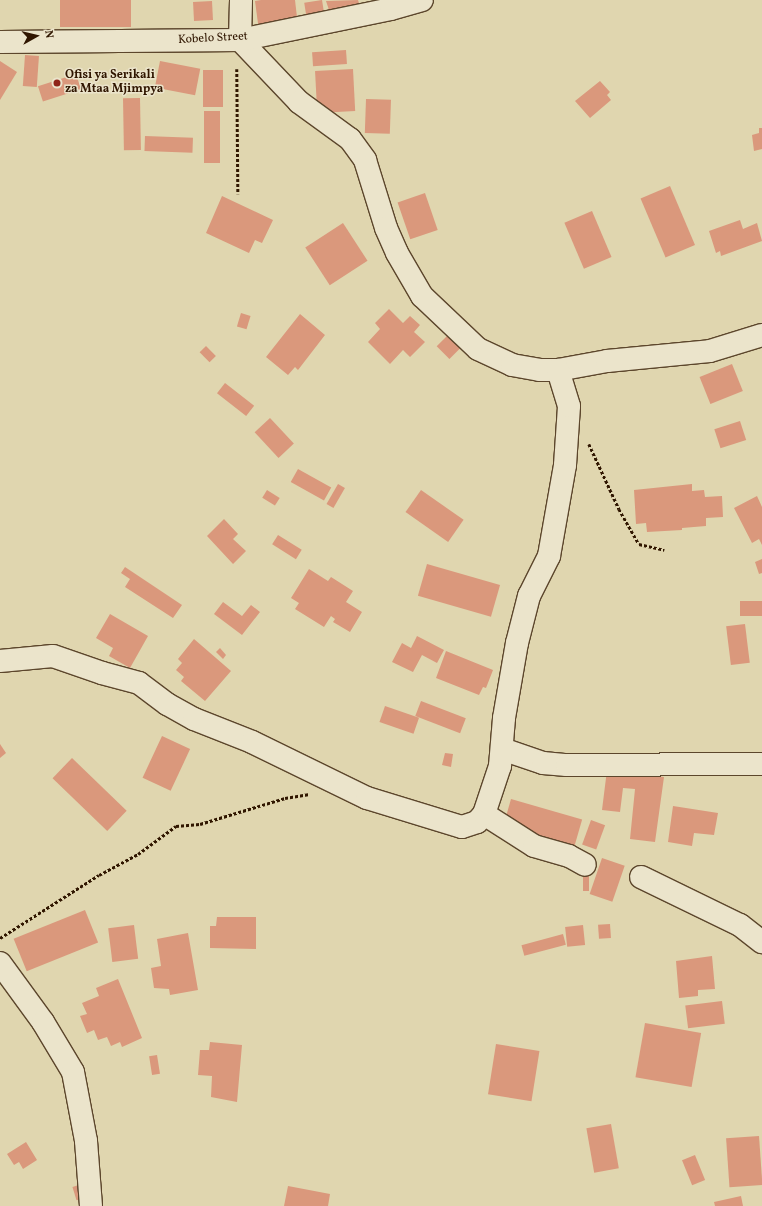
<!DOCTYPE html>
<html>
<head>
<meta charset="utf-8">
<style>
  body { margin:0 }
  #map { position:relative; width:762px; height:1206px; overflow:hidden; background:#e0d6af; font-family:Vollkorn,serif }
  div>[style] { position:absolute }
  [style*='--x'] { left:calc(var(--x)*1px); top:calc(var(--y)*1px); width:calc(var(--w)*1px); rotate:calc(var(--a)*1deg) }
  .building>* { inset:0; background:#da987c; transform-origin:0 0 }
  .path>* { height:2.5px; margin-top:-1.25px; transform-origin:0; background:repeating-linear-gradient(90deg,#301600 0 3px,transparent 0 5px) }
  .roads { filter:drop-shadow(1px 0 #5c462c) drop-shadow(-1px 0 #5c462c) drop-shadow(0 1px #5c462c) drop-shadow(0 -1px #5c462c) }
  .minor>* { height:22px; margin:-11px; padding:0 11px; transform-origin:11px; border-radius:11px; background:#ebe4cb }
  .dots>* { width:11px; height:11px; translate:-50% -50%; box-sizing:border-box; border:2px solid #ebe4cb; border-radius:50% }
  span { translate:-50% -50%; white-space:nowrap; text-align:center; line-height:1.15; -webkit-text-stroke:3px #ebe4cb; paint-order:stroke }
  .street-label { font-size:12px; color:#301600 }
  .poi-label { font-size:12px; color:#301600; font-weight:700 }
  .left { translate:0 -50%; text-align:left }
  .north { position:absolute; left:16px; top:16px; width:40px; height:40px; -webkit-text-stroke:3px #ebe4cb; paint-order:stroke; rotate:82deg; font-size:11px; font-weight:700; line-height:16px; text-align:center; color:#301600 }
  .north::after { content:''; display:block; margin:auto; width:14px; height:18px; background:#301600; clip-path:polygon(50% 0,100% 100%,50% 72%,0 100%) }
</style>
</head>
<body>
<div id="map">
  <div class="building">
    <i style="left:60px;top:0;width:71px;height:27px"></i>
    <i style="clip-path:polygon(261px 0,295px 0,298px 26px,259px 31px,255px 1px)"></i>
    <i style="left:322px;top:0;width:19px;height:18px;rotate:81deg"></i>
    <i style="clip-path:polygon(358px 0,361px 10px,332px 19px,326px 1px)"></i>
    <i style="left:212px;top:1px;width:19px;height:19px;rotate:87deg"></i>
    <i style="left:346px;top:50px;width:14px;height:34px;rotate:86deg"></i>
    <i style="left:25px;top:55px;width:14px;height:31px;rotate:4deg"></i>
    <i style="clip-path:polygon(0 61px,17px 72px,0 100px)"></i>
    <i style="left:160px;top:61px;width:41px;height:27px;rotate:11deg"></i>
    <i style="left:353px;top:69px;width:42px;height:38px;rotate:87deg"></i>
    <i style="left:203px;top:70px;width:20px;height:37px"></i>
    <i style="left:76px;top:74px;width:16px;height:40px;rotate:72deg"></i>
    <i style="clip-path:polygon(600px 81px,610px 92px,607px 95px,611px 100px,590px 118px,575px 101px)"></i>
    <i style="left:140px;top:98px;width:52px;height:17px;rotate:89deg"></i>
    <i style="left:366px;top:99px;width:25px;height:34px;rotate:2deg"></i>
    <i style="left:204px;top:111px;width:16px;height:52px"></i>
    <i style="clip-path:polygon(759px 128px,762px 128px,762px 149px,754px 151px,752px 135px,759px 133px)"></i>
    <i style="left:145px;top:136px;width:48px;height:15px;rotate:2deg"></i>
    <i style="left:670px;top:186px;width:64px;height:32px;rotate:67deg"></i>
    <i style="left:425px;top:193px;width:39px;height:29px;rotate:71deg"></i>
    <i style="clip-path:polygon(222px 196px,273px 220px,262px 243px,255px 240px,249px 253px,206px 233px)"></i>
    <i style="left:592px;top:211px;width:50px;height:30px;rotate:67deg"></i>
    <i style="clip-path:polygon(740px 220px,743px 229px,757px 223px,762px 241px,721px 256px,720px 251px,716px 253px,709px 231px)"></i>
    <i style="left:343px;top:223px;width:45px;height:45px;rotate:57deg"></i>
    <i style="clip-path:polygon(389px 309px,403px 323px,410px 316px,420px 325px,414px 332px,425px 342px,410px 357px,403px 350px,390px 364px,368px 342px,380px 329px,375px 323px)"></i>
    <i style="left:241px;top:313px;width:10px;height:14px;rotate:17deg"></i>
    <i style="clip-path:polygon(300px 314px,325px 335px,298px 370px,295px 367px,288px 375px,266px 357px)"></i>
    <i style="left:448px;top:335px;width:18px;height:16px;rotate:45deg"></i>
    <i style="left:206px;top:346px;width:14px;height:9px;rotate:45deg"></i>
    <i style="left:732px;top:364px;width:29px;height:35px;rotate:68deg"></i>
    <i style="left:225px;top:383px;width:37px;height:13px;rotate:38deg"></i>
    <i style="left:270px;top:418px;width:35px;height:21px;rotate:47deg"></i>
    <i style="left:740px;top:421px;width:20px;height:27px;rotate:72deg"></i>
    <i style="left:298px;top:469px;width:38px;height:15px;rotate:29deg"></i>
    <i style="left:338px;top:484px;width:8px;height:23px;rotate:30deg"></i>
    <i style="clip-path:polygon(692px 484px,692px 491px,704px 490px,705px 497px,722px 496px,723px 517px,706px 518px,706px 526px,682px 528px,682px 530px,647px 532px,646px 523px,636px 524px,634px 490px)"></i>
    <i style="left:267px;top:490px;width:15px;height:9px;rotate:32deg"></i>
    <i style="left:421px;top:490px;width:52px;height:27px;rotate:35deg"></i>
    <i style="clip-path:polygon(757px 496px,762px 507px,762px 545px,759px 539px,752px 543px,734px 508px)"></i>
    <i style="clip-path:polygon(224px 519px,238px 534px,233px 539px,246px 551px,233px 564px,207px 536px)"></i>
    <i style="left:278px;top:535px;width:28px;height:11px;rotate:32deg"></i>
    <i style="clip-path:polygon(762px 559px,762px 573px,759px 574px,755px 562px)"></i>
    <i style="left:427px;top:564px;width:76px;height:33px;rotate:16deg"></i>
    <i style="clip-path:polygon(125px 567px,182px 605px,173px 618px,125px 587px,130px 579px,121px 573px)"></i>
    <i style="clip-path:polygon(309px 569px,328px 581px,331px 577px,353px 591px,346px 602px,362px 612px,350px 632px,333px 622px,335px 619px,331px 616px,324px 627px,295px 609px,299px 603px,291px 598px)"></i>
    <i style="left:762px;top:601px;width:15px;height:22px;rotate:90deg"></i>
    <i style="clip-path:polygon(223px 602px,242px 616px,251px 605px,260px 612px,242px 635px,214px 614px)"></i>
    <i style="clip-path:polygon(110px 614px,148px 636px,130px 668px,109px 656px,113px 648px,96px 638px)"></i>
    <i style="left:745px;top:624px;width:39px;height:19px;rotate:83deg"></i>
    <i style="clip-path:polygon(417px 636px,444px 650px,437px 663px,422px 655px,413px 672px,392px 662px,402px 643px,411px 648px)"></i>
    <i style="clip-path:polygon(194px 639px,231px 671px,205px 701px,181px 681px,184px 677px,176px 670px,182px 663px,178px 659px)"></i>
    <i style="clip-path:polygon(220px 648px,226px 655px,223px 659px,216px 652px)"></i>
    <i style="clip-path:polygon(446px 651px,493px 670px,486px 688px,483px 687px,479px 695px,436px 678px)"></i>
    <i style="left:421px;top:701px;width:48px;height:16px;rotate:21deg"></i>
    <i style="left:385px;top:706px;width:36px;height:17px;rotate:19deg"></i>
    <i style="left:162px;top:736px;width:31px;height:46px;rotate:25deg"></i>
    <i style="clip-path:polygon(0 744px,6px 753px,0 758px)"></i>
    <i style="clip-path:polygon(445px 753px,453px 754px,451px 767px,442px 765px)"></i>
    <i style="left:72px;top:758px;width:76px;height:28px;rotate:44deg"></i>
    <i style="clip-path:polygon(607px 770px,664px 777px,655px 842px,630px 839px,635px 789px,623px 788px,620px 812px,602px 810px)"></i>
    <i style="left:511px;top:799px;width:74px;height:28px;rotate:16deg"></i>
    <i style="clip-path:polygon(673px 806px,718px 813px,714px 835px,694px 833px,692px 846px,668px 842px)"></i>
    <i style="left:591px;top:820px;width:15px;height:26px;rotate:20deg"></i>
    <i style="left:602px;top:858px;width:24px;height:38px;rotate:19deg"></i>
    <i style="left:589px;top:876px;width:15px;height:6px;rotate:90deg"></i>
    <i style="left:85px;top:910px;width:35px;height:77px;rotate:68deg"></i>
    <i style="clip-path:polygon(217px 917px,256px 917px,256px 949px,210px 948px,210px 926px,216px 926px)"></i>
    <i style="left:610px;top:924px;width:14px;height:12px;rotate:86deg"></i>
    <i style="left:134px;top:925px;width:34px;height:26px;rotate:83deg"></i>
    <i style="left:583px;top:925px;width:20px;height:18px;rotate:84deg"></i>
    <i style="clip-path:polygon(188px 933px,198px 990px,170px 995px,169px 989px,154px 988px,151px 968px,161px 966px,157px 939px)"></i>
    <i style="left:563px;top:934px;width:11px;height:43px;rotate:75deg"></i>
    <i style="clip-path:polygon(712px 956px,715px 989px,698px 990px,698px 996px,679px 998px,676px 961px)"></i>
    <i style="clip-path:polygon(118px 979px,142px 1038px,122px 1047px,120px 1042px,111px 1046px,107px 1037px,98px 1040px,94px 1030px,87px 1033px,80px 1016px,87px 1014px,82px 1003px,99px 996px,96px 988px)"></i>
    <i style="left:722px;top:1001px;width:23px;height:37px;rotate:83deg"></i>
    <i style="left:645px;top:1023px;width:57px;height:55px;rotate:10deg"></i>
    <i style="clip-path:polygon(210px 1042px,242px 1045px,237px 1102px,211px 1097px,212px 1076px,198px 1075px,200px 1050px,209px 1050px)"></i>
    <i style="left:496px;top:1044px;width:44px;height:51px;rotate:9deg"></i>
    <i style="left:157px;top:1055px;width:19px;height:8px;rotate:81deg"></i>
    <i style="left:611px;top:1124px;width:45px;height:25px;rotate:80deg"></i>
    <i style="left:759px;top:1136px;width:49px;height:33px;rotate:86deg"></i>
    <i style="clip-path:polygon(26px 1142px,37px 1160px,23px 1169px,19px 1162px,14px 1165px,7px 1154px)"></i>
    <i style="left:695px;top:1155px;width:27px;height:14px;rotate:68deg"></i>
    <i style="left:82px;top:1184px;width:14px;height:10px;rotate:73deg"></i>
    <i style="clip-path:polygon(288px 1186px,330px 1194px,328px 1206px,284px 1206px)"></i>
    <i style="clip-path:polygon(741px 1196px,743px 1206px,715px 1206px,714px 1202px)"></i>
  </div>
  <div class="path">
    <i style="--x:237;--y:69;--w:125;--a:89.5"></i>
    <i style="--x:589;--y:444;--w:72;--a:65.2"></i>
    <i style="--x:619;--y:509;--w:40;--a:60.3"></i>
    <i style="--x:639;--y:544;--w:26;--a:13"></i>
    <i style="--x:0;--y:938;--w:117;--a:-32.5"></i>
    <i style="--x:99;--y:875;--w:44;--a:-28.3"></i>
    <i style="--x:138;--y:854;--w:47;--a:-36.4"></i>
    <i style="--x:176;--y:826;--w:24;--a:-5"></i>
    <i style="--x:200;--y:824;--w:89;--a:-17"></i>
    <i style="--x:285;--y:798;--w:25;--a:-9"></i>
  </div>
  <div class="roads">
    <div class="minor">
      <i style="--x:241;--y:0;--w:40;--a:91.4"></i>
      <i style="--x:240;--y:40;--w:86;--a:46.4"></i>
      <i style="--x:299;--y:102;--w:63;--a:36"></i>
      <i style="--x:350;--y:139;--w:26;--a:54"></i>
      <i style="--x:365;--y:160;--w:71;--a:72.8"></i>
      <i style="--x:386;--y:228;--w:27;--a:66"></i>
      <i style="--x:397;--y:253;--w:50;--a:59.8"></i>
      <i style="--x:422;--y:296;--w:77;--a:43.4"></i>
      <i style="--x:478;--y:349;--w:38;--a:25"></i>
      <i style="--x:512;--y:365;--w:28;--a:10"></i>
      <i style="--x:540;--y:370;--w:18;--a:0"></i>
      <i style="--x:558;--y:370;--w:50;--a:-10.4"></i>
      <i style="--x:607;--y:361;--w:103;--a:-5.5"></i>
      <i style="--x:710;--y:351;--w:54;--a:-17.1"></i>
      <i style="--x:0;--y:42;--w:240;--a:-0.5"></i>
      <i style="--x:240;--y:40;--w:154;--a:-11.6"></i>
      <i style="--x:391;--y:9;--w:32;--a:-16"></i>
      <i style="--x:0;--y:661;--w:53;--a:-5.4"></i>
      <i style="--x:53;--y:656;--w:52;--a:19.1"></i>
      <i style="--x:102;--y:673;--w:38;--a:15"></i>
      <i style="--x:139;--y:683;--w:35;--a:37"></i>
      <i style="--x:167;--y:704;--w:31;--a:29"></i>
      <i style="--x:194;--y:719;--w:62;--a:21.6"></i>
      <i style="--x:252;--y:742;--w:128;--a:26"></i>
      <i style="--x:367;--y:798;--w:99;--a:17"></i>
      <i style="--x:462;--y:827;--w:16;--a:-18"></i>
      <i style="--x:477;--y:822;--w:11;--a:-49"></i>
      <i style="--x:484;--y:814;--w:59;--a:32.6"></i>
      <i style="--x:534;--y:846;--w:36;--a:16"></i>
      <i style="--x:569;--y:856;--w:18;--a:29"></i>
      <i style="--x:502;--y:749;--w:43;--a:18.9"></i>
      <i style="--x:543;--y:763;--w:24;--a:5"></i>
      <i style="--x:567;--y:765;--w:195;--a:-0.3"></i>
      <i style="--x:484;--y:814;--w:51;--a:-71.6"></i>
      <i style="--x:500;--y:766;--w:48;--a:-85.2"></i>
      <i style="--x:504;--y:718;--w:76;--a:-80.2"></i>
      <i style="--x:517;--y:643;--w:49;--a:-75.7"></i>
      <i style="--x:529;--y:596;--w:45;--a:-63.4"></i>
      <i style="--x:549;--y:556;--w:92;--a:-80"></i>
      <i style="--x:565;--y:465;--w:59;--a:-86.1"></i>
      <i style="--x:569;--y:406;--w:38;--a:-107"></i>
      <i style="--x:641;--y:877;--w:110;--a:25.9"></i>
      <i style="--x:740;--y:925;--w:28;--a:38"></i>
      <i style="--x:0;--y:963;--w:73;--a:53.9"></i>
      <i style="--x:43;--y:1022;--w:58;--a:59"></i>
      <i style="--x:73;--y:1072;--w:70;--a:79.3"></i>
      <i style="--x:86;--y:1141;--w:65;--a:85.6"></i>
    </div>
  </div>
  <div class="dots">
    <i style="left:57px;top:83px;background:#8f2418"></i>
  </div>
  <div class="street-label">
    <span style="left:213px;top:39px;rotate:-3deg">Kobelo Street</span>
  </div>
  <div class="poi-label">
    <span class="left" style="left:65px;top:83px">Ofisi ya Serikali<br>za Mtaa Mjimpya</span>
  </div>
  <div class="north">N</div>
</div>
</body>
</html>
